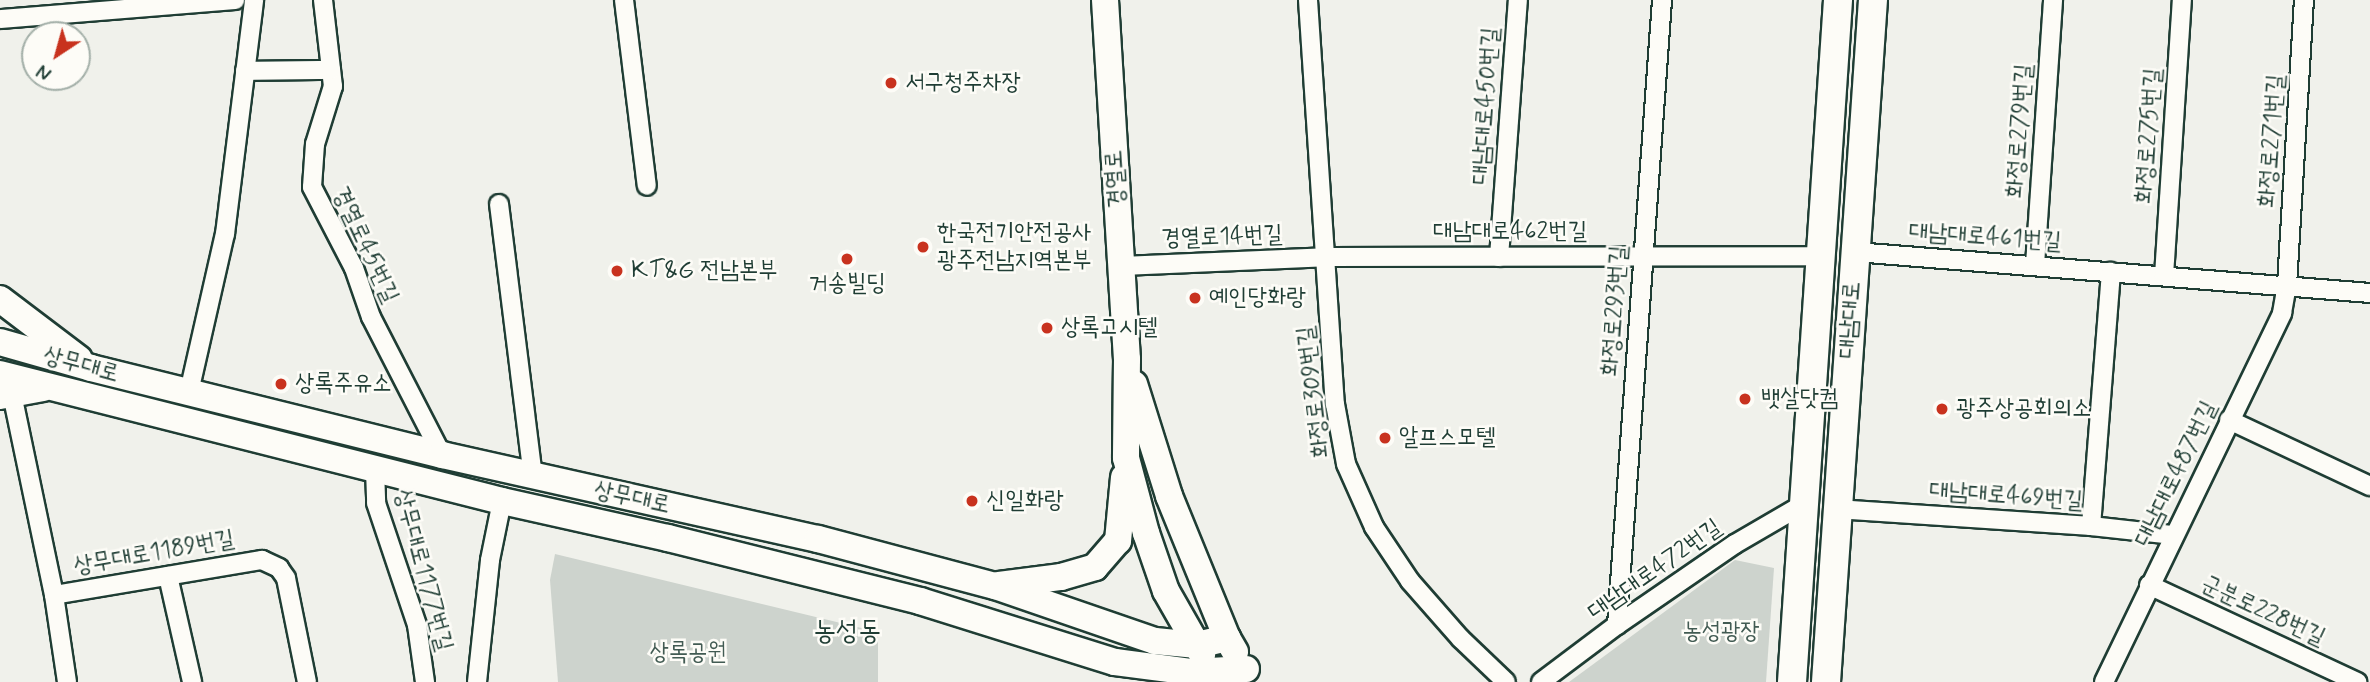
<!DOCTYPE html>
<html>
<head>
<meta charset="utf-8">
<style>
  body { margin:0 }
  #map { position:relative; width:2370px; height:682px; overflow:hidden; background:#f0f1eb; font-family:Mynerve,"Poor Story",sans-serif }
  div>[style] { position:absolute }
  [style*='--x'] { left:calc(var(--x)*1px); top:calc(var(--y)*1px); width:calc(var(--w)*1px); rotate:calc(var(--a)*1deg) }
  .green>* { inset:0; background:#cdd3cd }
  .roads { filter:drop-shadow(2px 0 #1f3d34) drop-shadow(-2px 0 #1f3d34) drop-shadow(0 2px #1f3d34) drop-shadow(0 -2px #1f3d34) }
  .street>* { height:18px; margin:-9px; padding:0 9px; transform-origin:9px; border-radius:9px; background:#fdfcf7 }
  .secondary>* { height:26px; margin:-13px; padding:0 13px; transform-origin:13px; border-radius:13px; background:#fdfcf7 }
  .primary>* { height:28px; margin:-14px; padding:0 14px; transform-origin:14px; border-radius:14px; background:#fdfcf7 }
  .dots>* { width:19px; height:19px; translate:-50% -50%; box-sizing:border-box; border:4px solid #fdfcf7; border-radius:50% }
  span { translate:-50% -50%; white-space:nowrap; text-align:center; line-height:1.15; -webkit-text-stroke:5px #fdfcf7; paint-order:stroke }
  .poi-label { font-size:24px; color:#1f3d34 }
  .left { translate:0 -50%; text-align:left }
  .street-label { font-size:24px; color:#1f3d34 }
  .park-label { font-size:24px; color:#425b53 }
  .quarter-label { font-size:28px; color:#1f3d34 }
  .north { position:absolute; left:21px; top:21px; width:70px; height:70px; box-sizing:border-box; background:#fdfcf7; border:2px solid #a4b0a9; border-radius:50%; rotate:216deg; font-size:19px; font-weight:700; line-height:28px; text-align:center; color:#1f3d34 }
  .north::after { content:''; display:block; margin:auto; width:24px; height:32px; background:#c8321e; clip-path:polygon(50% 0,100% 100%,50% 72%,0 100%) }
</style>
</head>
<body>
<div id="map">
  <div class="green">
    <i style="clip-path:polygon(555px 554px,878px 632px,878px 682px,558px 682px,550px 580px)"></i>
    <i style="clip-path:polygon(1735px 560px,1774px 568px,1766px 682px,1569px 682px)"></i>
  </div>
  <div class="roads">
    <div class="street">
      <i style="--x:323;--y:0;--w:87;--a:83.4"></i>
      <i style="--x:333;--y:86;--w:61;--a:107.2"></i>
      <i style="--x:315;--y:144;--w:43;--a:94"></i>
      <i style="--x:312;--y:187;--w:91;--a:62.6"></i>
      <i style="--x:354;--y:268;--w:52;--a:70.9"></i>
      <i style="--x:371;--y:317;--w:155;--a:62.8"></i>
      <i style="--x:624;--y:0;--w:187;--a:83"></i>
      <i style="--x:1308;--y:0;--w:405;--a:86.2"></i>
      <i style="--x:1335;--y:404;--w:61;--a:79.6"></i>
      <i style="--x:1346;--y:464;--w:69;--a:66"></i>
      <i style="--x:1374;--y:527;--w:65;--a:56.3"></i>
      <i style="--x:1410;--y:581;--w:77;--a:48.7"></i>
      <i style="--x:1461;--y:639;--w:62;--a:43.7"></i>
      <i style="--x:0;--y:19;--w:236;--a:-4.6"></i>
      <i style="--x:245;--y:71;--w:86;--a:-0.7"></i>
      <i style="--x:499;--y:204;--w:274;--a:82.9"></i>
      <i style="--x:1855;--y:252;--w:517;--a:4.55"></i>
      <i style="--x:1499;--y:257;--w:258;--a:-85.8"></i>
      <i style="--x:2035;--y:265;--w:266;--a:-86.1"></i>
      <i style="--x:1122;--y:266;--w:203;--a:-2.5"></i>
      <i style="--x:1325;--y:257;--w:496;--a:-0.1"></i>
      <i style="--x:2164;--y:276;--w:277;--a:-86.3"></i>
      <i style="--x:189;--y:392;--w:162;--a:-77.2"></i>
      <i style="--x:225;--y:234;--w:236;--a:-82.9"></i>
      <i style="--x:12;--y:394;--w:205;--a:78.2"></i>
      <i style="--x:54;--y:595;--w:88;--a:81.5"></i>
      <i style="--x:2229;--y:420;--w:156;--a:25.1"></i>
      <i style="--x:375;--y:469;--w:34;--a:88"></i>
      <i style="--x:376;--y:503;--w:129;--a:71.4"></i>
      <i style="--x:417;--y:625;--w:58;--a:82"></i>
      <i style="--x:1836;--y:509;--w:256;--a:3.8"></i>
      <i style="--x:2091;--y:526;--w:81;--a:6.3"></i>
      <i style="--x:2091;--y:526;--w:255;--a:-85.5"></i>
      <i style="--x:168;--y:576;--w:109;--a:77.2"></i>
      <i style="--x:2149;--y:585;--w:230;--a:25"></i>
      <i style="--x:54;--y:595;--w:211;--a:-9.6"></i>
      <i style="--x:262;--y:560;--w:19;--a:25"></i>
      <i style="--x:279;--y:568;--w:12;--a:55"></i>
      <i style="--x:286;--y:578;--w:106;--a:78.6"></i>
      <i style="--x:1617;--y:625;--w:627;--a:-85.88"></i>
      <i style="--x:477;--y:682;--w:123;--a:-83.9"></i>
      <i style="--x:490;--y:560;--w:60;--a:-78.5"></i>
      <i style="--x:1541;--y:682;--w:95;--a:-36.9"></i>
      <i style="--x:1617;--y:625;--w:143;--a:-34.5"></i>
      <i style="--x:1735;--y:544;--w:78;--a:-30.2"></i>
      <i style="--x:2104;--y:682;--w:410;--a:-64.2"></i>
      <i style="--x:2282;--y:313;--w:28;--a:-80"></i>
      <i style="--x:2287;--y:285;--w:286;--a:-86.6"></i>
    </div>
    <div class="secondary">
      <i style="--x:1105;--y:0;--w:360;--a:86.5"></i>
      <i style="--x:1127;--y:359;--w:99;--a:90.6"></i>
      <i style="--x:1126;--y:458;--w:78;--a:75.1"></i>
      <i style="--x:1146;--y:533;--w:61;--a:71"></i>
      <i style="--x:1166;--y:591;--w:73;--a:60.3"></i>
      <i style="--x:0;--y:299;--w:99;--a:37.2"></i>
      <i style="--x:0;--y:342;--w:95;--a:15.9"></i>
      <i style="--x:91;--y:368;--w:362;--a:13.9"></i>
      <i style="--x:442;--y:455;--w:385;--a:12.6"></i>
      <i style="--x:818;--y:539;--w:183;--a:14.9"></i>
      <i style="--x:995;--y:586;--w:169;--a:19"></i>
      <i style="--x:1155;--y:641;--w:42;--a:5.4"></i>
      <i style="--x:1197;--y:645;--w:31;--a:-13"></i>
      <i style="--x:0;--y:374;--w:518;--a:14.2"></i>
      <i style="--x:502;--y:501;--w:170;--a:12.6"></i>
      <i style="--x:668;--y:538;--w:260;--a:14"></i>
      <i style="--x:920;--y:601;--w:204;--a:17.4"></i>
      <i style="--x:1115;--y:662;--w:78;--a:7.4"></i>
      <i style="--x:1192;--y:672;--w:54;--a:-3.2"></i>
      <i style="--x:1134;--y:384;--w:117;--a:72.6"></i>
      <i style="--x:1169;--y:496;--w:153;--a:67.8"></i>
      <i style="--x:1227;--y:638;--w:16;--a:60"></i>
      <i style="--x:0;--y:396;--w:44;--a:-10.5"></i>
      <i style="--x:999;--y:585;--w:63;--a:-7.4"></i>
      <i style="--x:1061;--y:577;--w:35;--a:-16"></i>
      <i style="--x:1095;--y:567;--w:35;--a:-49"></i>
      <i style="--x:1118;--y:541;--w:64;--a:-84.6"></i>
    </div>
    <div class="primary">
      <i style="--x:1792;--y:682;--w:684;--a:-86.14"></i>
      <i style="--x:1826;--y:682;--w:684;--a:-86.06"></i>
    </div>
  </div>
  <div class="dots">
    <i style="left:891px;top:83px;background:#c8321e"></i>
    <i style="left:923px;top:247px;background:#c8321e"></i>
    <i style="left:847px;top:259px;background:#c8321e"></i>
    <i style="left:617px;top:271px;background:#c8321e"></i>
    <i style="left:1195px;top:298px;background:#c8321e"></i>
    <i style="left:1047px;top:328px;background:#c8321e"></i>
    <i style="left:281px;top:384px;background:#c8321e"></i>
    <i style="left:1745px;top:399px;background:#c8321e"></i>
    <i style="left:1942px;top:409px;background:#c8321e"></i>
    <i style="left:1385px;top:438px;background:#c8321e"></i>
    <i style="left:972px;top:501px;background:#c8321e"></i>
  </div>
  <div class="poi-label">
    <span class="left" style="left:905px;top:83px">서구청주차장</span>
    <span class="left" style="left:937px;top:247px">한국전기안전공사<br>광주전남지역본부</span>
    <span class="left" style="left:631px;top:271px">KT&amp;G 전남본부</span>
    <span style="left:847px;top:284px">거송빌딩</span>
    <span class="left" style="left:1209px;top:298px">예인당화랑</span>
    <span class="left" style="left:1061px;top:328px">상록고시텔</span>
    <span class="left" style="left:295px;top:384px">상록주유소</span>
    <span class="left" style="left:1761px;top:399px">뱃살닷컴</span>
    <span class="left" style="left:1956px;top:409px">광주상공회의소</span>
    <span class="left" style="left:1399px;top:438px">알프스모텔</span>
    <span class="left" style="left:986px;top:501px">신일화랑</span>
  </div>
  <div class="street-label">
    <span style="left:1486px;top:106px;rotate:-86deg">대남대로450번길</span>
    <span style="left:2020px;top:131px;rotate:-86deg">화정로279번길</span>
    <span style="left:2149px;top:136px;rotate:-86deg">화정로275번길</span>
    <span style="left:2272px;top:141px;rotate:-86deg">화정로271번길</span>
    <span style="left:1116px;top:179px;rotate:-94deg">경열로</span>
    <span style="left:1510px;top:232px">대남대로462번길</span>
    <span style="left:1222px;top:237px;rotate:-2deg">경열로14번길</span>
    <span style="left:1985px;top:237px;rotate:4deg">대남대로461번길</span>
    <span style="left:365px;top:245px;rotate:65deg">경열로45번길</span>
    <span style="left:1615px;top:311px;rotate:-86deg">화정로293번길</span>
    <span style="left:1850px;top:320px;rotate:-86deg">대남대로</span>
    <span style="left:81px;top:365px;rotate:15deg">상무대로</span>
    <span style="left:1314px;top:392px;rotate:-97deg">화정로309번길</span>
    <span style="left:2176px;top:474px;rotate:-64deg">대남대로487번길</span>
    <span style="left:2006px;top:496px;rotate:4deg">대남대로469번길</span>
    <span style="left:632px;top:498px;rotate:12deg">상무대로</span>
    <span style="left:154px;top:553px;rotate:-10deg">상무대로1189번길</span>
    <span style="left:423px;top:570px;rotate:75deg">상무대로1177번길</span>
    <span style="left:1655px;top:570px;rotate:-35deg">대남대로472번길</span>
    <span style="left:2263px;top:611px;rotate:25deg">군분로228번길</span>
  </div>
  <div class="park-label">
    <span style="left:1721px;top:632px">농성광장</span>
    <span style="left:688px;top:653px">상록공원</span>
  </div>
  <div class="quarter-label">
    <span style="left:847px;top:632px">농성동</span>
  </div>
  <div class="north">N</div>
</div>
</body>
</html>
